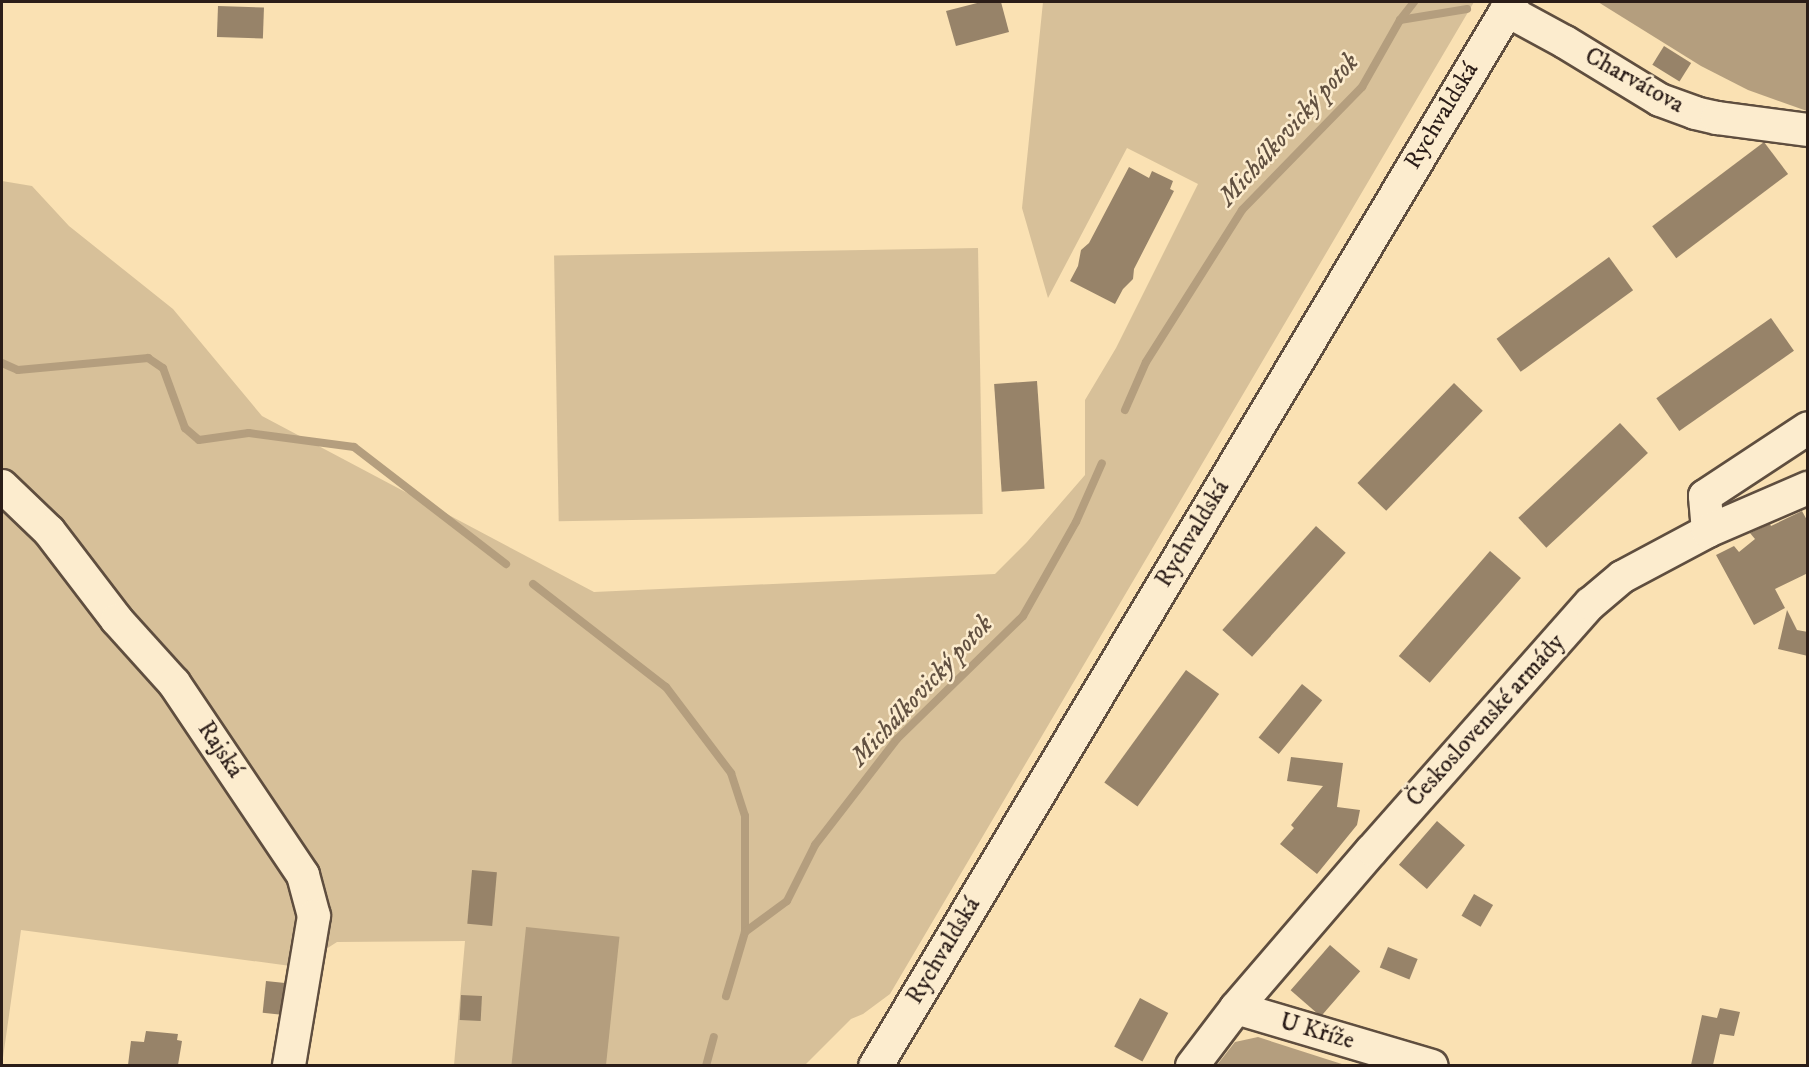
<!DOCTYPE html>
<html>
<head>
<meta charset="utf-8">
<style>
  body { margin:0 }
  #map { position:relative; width:1809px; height:1067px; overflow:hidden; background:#fae1b3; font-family:"IM FELL DW Pica",serif }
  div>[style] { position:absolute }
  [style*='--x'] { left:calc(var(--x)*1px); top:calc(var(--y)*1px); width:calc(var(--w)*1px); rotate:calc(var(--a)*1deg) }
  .green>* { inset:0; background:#d7c099; transform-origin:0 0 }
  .water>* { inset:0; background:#b49e7e; transform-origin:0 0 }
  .stream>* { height:8px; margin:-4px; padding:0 4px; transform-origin:4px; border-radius:4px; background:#b49e7e }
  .building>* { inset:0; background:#978369; transform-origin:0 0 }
  .roads { filter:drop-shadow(2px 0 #5f4e3f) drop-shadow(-2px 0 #5f4e3f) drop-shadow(0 2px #5f4e3f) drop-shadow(0 -2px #5f4e3f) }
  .street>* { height:32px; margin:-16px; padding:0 16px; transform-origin:16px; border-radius:16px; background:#fcecce }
  .secondary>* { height:33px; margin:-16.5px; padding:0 16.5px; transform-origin:16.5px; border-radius:16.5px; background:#fcecce }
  span { translate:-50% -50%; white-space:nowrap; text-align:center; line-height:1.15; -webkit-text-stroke:5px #fcecce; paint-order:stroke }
  .street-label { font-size:24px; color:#2b1d18 }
  .water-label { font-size:26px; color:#625141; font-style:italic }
  .frame { position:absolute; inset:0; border:3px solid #2b1d18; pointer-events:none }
</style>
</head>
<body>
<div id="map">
  <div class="green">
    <i style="clip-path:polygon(1043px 2px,1474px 2px,890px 994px,863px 1014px,851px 1019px,805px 1065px,454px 1065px,465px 941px,337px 942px,298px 967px,21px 930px,2px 1065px,2px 181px,32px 186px,69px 226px,173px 309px,262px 416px,594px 592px,995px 574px,1027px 542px,1085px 475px,1085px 400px,1116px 348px,1198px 184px,1127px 148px,1048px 298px,1022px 208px)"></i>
    <i style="left:978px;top:248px;width:266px;height:424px;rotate:89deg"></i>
  </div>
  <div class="water">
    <i style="clip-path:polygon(1598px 2px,1807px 2px,1807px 111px,1748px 90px,1701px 66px)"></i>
    <i style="left:526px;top:927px;width:94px;height:139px;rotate:6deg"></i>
    <i style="clip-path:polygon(1258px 1037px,1323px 1058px,1345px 1065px,1217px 1065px,1235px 1042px)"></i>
  </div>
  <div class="stream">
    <i style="--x:1400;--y:20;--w:68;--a:-9.3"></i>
    <i style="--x:2;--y:363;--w:17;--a:24"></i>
    <i style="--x:18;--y:370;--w:131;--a:-5.3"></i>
    <i style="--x:148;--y:358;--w:18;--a:34"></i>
    <i style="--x:163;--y:368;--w:64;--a:69.9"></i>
    <i style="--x:185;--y:428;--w:18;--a:41"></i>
    <i style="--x:199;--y:440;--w:50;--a:-8"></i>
    <i style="--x:249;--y:433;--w:106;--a:7.6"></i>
    <i style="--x:354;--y:447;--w:192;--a:37.6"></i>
    <i style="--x:1125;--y:410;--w:52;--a:-66.4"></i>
    <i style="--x:1146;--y:362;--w:180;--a:-57.7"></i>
    <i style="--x:1242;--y:210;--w:172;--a:-45.7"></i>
    <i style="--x:1362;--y:87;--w:77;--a:-60.4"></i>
    <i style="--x:1400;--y:20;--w:23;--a:-52"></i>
    <i style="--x:533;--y:584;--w:168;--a:37.8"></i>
    <i style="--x:666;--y:687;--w:108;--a:52.9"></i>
    <i style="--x:731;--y:773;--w:45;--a:72"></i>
    <i style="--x:745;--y:816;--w:116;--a:90"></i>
    <i style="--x:745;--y:932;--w:67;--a:106.5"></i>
    <i style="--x:745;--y:932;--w:52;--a:-36.4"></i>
    <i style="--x:787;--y:901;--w:63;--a:-63.4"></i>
    <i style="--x:815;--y:845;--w:134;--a:-52.3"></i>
    <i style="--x:897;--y:739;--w:176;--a:-44.3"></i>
    <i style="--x:1023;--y:616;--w:108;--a:-60.6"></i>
    <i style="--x:1076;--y:522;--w:64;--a:-66.2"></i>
    <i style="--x:706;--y:1066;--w:30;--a:-75"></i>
  </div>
  <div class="building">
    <i style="clip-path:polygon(981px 2px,1001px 2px,1009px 32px,956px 46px,946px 11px)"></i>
    <i style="left:218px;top:6px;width:46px;height:31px;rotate:2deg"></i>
    <i style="left:1664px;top:46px;width:32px;height:22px;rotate:32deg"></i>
    <i style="left:1764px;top:142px;width:40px;height:140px;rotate:53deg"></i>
    <i style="clip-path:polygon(1129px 167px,1149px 178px,1152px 171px,1173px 181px,1170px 189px,1174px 191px,1134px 269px,1133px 279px,1123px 289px,1115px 304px,1070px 281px,1078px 266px,1081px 250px,1089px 243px)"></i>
    <i style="left:1609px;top:257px;width:41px;height:139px;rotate:54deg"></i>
    <i style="left:1771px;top:318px;width:40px;height:140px;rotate:55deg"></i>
    <i style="left:1037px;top:381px;width:108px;height:43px;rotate:86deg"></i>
    <i style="left:1454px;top:383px;width:40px;height:139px;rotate:44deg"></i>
    <i style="left:1620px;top:423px;width:41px;height:139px;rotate:47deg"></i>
    <i style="clip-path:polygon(1802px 511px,1808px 522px,1808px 573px,1775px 589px,1785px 608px,1754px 625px,1716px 555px,1734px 546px,1739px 552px,1755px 539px,1750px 533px,1770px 524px,1771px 526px)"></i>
    <i style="left:1316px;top:526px;width:40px;height:140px;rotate:42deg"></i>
    <i style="left:1490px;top:551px;width:41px;height:139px;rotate:41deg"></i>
    <i style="clip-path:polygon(1787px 610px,1797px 630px,1808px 632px,1808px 656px,1778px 649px)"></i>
    <i style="left:1186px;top:670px;width:41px;height:139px;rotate:36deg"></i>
    <i style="left:1302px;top:684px;width:26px;height:69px;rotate:39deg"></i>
    <i style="clip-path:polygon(1291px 757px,1343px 763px,1337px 807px,1360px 810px,1357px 825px,1317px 874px,1280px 844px,1294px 828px,1291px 825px,1323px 786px,1287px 781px)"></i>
    <i style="left:1437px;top:821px;width:37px;height:58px;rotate:41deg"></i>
    <i style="left:472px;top:870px;width:25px;height:54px;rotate:5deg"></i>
    <i style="left:1474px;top:894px;width:22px;height:25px;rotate:30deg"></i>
    <i style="left:1330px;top:945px;width:40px;height:60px;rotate:41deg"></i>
    <i style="left:1388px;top:947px;width:32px;height:22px;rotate:22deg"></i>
    <i style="left:266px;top:981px;width:19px;height:32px;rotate:6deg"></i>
    <i style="left:461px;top:995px;width:21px;height:25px;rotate:3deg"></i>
    <i style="left:1140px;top:998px;width:32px;height:55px;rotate:28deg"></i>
    <i style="clip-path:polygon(1720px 1008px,1740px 1012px,1734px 1036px,1720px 1034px,1713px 1065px,1691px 1065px,1702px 1015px,1717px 1018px)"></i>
    <i style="clip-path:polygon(146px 1031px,178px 1034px,177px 1040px,182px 1041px,178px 1065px,128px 1065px,131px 1041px,144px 1042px)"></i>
  </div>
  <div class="roads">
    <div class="street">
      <i style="--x:1506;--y:10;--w:67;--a:28.5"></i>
      <i style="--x:1565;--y:42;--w:111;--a:31.4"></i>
      <i style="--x:1660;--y:100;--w:37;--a:20"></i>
      <i style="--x:1695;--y:113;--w:23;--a:13"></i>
      <i style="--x:1717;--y:118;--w:92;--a:7.5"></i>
      <i style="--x:2;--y:486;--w:65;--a:43.8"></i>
      <i style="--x:49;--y:531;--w:112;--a:52.6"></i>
      <i style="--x:117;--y:620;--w:85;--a:47.9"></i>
      <i style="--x:174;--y:683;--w:231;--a:56.1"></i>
      <i style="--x:303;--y:875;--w:42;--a:75"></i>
      <i style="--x:314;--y:916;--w:152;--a:99.5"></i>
      <i style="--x:1708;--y:531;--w:35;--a:-95"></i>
      <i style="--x:1705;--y:496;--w:123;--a:-33.4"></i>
      <i style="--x:1236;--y:1008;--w:204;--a:16.5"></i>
      <i style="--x:1192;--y:1066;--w:73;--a:-52.8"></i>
      <i style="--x:1236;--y:1008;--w:208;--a:-49.3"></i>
      <i style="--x:1372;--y:850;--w:329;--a:-48.5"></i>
      <i style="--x:1590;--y:604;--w:42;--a:-40.2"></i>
      <i style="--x:1622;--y:577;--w:98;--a:-28.1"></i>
      <i style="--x:1708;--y:531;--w:109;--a:-23.3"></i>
    </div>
    <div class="secondary">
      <i style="--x:875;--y:1066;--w:1240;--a:-59.13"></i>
    </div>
  </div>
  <div class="street-label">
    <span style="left:1634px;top:81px;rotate:29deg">Charvátova</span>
    <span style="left:1442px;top:116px;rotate:-59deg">Rychvaldská</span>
    <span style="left:1193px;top:534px;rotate:-59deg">Rychvaldská</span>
    <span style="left:1486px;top:721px;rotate:-48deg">Československé armády</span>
    <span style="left:220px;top:750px;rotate:56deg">Rajská</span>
    <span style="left:944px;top:951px;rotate:-59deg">Rychvaldská</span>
    <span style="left:1317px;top:1032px;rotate:16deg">U Kříže</span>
  </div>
  <div class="water-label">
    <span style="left:1289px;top:130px;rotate:-48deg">Michálkovický potok</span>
    <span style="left:922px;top:691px;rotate:-47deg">Michálkovický potok</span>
  </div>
  <div class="frame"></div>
</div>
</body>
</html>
